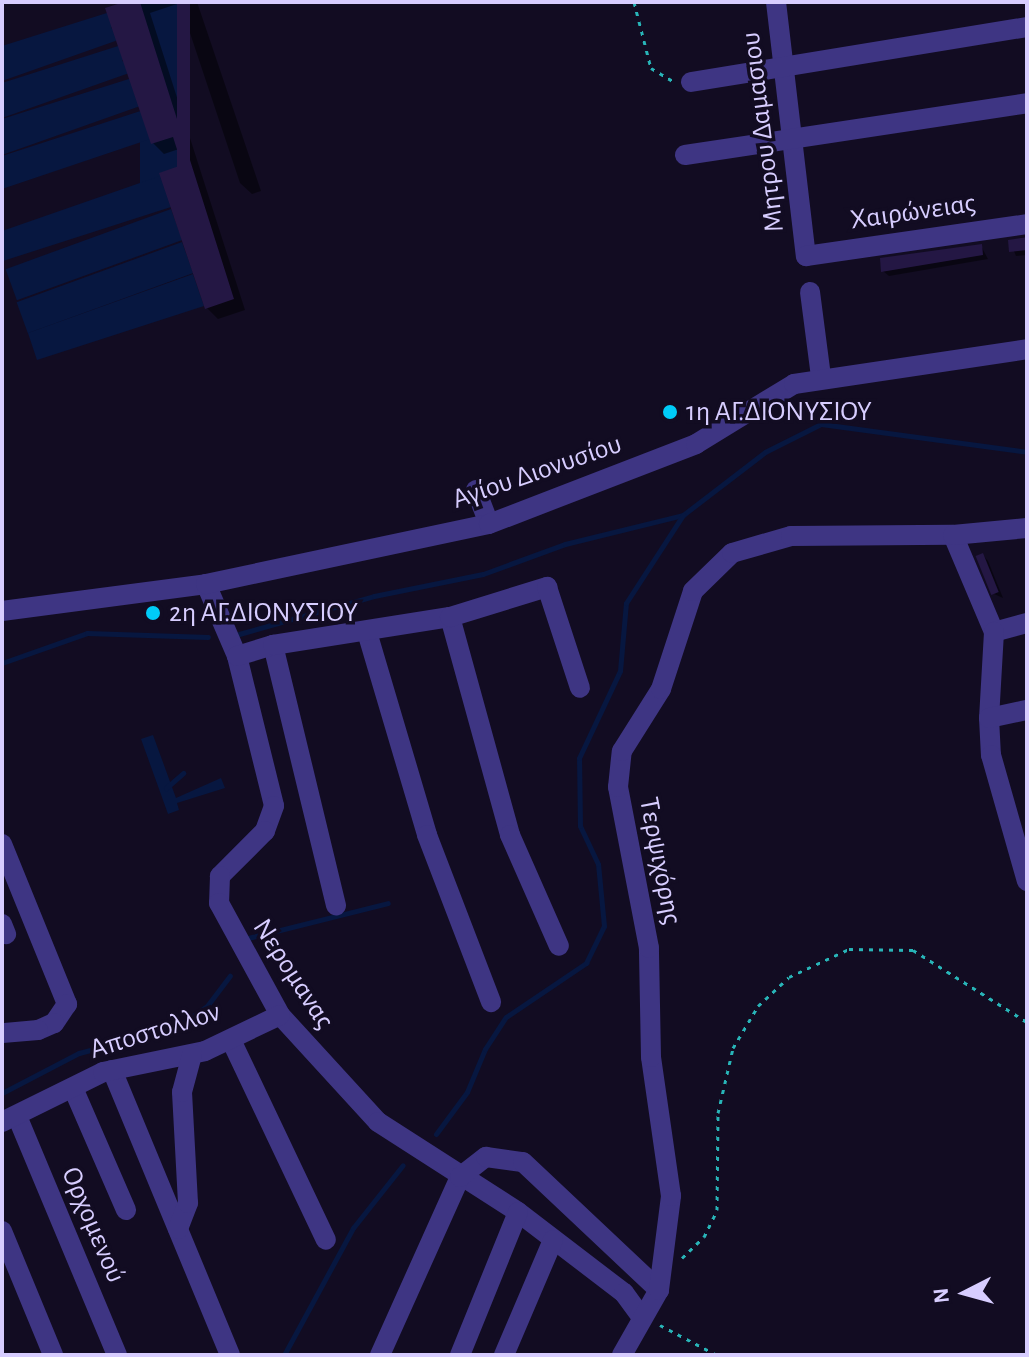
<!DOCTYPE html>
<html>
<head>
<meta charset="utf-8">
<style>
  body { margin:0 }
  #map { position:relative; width:1029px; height:1357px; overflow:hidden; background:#120c22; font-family:"Alegreya Sans",sans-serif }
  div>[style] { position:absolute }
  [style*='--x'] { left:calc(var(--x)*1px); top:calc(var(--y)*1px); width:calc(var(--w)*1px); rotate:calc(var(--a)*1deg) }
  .water>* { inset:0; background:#071740; transform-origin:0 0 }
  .shadow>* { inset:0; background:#0007 }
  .stream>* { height:5px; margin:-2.5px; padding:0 2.5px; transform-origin:2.5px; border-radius:2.5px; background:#071740 }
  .building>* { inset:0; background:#241744; transform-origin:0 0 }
  .path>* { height:3px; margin-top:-1.5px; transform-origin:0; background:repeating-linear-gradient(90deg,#28b5b8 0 4px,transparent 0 10px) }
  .minor>* { height:20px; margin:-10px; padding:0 10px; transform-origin:10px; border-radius:10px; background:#3e3583 }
  .dots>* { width:22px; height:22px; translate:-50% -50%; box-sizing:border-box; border:4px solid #120c22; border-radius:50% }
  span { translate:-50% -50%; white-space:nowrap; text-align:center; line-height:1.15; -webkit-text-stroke:7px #120c22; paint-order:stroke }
  .street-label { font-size:28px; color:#d7cdff }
  .poi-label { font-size:28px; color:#d7cdff }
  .left { translate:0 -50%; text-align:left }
  .frame { position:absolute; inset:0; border:4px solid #d7cdff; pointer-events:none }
  .north { position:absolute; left:925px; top:1253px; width:80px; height:80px; -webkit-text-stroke:6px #120c22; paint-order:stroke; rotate:264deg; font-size:22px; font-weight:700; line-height:32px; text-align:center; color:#d7cdff }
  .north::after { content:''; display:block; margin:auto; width:28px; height:36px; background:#d7cdff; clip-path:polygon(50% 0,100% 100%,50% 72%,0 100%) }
</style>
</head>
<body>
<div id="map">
  <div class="water">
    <i style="left:140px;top:2px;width:37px;height:199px"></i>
    <i style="clip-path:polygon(129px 6px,111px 28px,138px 33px,2px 81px,2px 46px)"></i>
    <i style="clip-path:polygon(140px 39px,122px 61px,149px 66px,2px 118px,2px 83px)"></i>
    <i style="clip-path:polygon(151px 72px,134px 94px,160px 99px,2px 155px,2px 119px)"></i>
    <i style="clip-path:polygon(162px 104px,166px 116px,144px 124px,167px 120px,171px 132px,2px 189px,2px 156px)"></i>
    <i style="clip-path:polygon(160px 176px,171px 207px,3px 261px,2px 231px)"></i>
    <i style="left:171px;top:209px;width:33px;height:176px;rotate:70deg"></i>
    <i style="left:182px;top:242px;width:33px;height:176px;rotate:70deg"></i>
    <i style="clip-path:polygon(193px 274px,204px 306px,37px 360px,28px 333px)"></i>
    <i style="clip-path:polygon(153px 735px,176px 798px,221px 778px,225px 788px,177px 803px,179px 810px,168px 814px,141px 739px)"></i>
  </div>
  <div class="shadow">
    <i style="clip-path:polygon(129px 2px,197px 2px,261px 191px,252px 194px,240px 183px,180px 3px,150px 13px,245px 310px,218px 319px,207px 308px,179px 149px,164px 154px,153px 143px)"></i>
    <i style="clip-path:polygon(1027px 236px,1027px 255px,1016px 256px,1010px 241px)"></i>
    <i style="clip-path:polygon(981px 246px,988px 259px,889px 276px,883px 271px)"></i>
    <i style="clip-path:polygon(983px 555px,988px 561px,1003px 598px,994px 594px)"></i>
  </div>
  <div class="stream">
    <i style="--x:239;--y:634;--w:140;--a:-15.7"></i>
    <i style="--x:374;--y:596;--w:111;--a:-11.4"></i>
    <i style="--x:483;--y:574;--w:87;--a:-20.1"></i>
    <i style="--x:565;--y:544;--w:122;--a:-13.8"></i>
    <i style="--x:683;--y:515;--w:103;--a:-37.5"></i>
    <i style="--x:765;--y:452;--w:63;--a:-26.6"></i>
    <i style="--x:821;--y:424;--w:208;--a:7.7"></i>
    <i style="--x:2;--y:663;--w:90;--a:-19.4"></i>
    <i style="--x:87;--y:633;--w:121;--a:1.9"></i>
    <i style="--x:166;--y:788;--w:23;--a:-41"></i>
    <i style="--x:248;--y:938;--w:144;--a:-14"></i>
    <i style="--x:2;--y:1093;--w:87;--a:-27.5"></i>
    <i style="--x:79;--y:1053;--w:101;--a:-14.9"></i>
    <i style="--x:177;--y:1027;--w:37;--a:-35"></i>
    <i style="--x:207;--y:1006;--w:38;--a:-53"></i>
    <i style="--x:436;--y:1134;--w:52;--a:-53.6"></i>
    <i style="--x:467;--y:1092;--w:47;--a:-67.3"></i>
    <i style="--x:485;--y:1049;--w:38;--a:-57"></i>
    <i style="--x:506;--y:1017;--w:97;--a:-34"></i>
    <i style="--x:586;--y:963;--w:41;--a:-64.1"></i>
    <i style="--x:604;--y:926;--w:62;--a:-95.5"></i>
    <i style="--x:598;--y:864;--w:42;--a:-115.3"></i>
    <i style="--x:580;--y:826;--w:68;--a:-90.8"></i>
    <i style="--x:579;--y:758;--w:96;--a:-64.8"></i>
    <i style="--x:620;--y:671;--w:68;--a:-85"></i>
    <i style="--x:626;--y:603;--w:105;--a:-57.1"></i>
    <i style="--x:284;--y:1355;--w:145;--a:-61.5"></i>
    <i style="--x:353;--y:1228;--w:80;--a:-51.6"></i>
  </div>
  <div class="building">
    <i style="clip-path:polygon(124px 2px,140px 2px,234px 299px,205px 309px,159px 173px,182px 165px,173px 137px,151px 144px,105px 8px)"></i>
    <i style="left:177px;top:2px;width:13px;height:192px"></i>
    <i style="clip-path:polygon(1027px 237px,1027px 250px,1009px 252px,1008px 240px)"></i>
    <i style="clip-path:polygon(982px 244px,983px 255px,881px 272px,880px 258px)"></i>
    <i style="left:983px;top:553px;width:42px;height:8px;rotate:68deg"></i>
  </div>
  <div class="path">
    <i style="--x:634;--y:2;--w:68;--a:75.6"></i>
    <i style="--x:651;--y:68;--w:27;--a:31"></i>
    <i style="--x:682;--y:1258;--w:30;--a:-44"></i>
    <i style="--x:704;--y:1237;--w:30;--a:-64"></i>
    <i style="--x:717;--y:1210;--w:97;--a:-89.4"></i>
    <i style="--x:718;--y:1113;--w:67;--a:-77"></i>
    <i style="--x:733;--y:1048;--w:49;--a:-59.2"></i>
    <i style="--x:758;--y:1006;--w:42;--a:-43.1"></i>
    <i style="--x:789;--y:977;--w:66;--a:-25"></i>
    <i style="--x:849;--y:949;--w:64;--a:0.9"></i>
    <i style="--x:913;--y:950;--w:135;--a:32.3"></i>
    <i style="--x:660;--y:1325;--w:64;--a:27.8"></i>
    <i style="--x:814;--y:1355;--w:33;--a:0"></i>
  </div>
  <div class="minor">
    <i style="--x:776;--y:2;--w:256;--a:83.3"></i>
    <i style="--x:806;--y:256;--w:223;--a:-8.2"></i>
    <i style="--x:691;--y:82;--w:340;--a:-9.3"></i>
    <i style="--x:685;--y:155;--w:346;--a:-8.6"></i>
    <i style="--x:810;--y:292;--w:86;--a:82.6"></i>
    <i style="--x:476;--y:490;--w:36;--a:69"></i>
    <i style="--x:953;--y:535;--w:105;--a:67.1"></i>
    <i style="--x:206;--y:584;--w:78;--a:66.7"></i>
    <i style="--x:237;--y:656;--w:154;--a:76.1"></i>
    <i style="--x:274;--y:806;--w:27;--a:110"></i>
    <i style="--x:265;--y:831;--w:64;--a:135"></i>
    <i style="--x:220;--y:876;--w:27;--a:92"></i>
    <i style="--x:219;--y:903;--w:128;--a:61.4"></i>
    <i style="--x:280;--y:1015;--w:145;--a:47.5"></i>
    <i style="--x:378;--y:1122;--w:166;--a:32.7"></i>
    <i style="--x:518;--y:1212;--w:133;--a:37.4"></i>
    <i style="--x:624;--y:1293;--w:29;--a:54"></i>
    <i style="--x:2;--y:611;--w:206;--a:-7.5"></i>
    <i style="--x:206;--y:584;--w:289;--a:-12"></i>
    <i style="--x:489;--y:524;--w:222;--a:-21.1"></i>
    <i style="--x:696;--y:444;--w:115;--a:-31.5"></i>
    <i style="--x:794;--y:384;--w:236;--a:-8.5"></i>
    <i style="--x:450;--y:617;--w:226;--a:74.6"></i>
    <i style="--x:510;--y:835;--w:121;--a:66.2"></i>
    <i style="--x:1027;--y:623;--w:34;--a:165"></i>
    <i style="--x:994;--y:632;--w:86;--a:93.3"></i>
    <i style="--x:989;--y:718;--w:37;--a:87"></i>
    <i style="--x:991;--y:755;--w:131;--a:74.1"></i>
    <i style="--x:367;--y:632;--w:212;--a:73.5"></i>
    <i style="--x:427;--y:835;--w:179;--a:69"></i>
    <i style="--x:273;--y:645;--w:268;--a:76.4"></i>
    <i style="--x:237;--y:656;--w:38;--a:-17"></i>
    <i style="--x:273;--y:645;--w:179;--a:-9"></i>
    <i style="--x:450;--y:617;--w:102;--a:-17.2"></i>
    <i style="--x:547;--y:587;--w:106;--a:71.9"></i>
    <i style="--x:989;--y:718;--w:39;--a:-12"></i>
    <i style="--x:2;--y:844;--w:173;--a:67.9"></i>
    <i style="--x:67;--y:1004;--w:23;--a:124"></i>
    <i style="--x:54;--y:1023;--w:17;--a:156"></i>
    <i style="--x:38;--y:1030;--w:36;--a:175"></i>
    <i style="--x:2;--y:924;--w:11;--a:68"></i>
    <i style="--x:231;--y:1040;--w:221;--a:64.6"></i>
    <i style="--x:112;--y:1070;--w:308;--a:67.5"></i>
    <i style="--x:73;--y:1088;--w:133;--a:66.5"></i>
    <i style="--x:17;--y:1116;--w:259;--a:67.3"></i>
    <i style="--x:2;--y:1122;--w:113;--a:-26.3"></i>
    <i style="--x:103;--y:1072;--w:104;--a:-11.6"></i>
    <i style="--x:205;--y:1051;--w:83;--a:-25.6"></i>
    <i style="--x:178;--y:1229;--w:28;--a:-69"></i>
    <i style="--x:188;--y:1203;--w:111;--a:-93.1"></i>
    <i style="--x:182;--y:1092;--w:39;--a:-75"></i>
    <i style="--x:2;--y:1231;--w:134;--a:67.6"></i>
    <i style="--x:380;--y:1355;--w:195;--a:-65.8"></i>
    <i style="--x:460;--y:1177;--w:33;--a:-38"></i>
    <i style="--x:486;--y:1157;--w:37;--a:8"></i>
    <i style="--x:523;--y:1162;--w:187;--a:43.3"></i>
    <i style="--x:460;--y:1355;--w:154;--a:-67.9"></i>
    <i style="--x:504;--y:1355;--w:125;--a:-66.9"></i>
    <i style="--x:622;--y:1355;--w:75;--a:-60.4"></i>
    <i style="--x:659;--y:1290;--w:95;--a:-82.7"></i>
    <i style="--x:671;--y:1196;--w:140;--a:-98.2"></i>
    <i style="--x:651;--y:1057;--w:109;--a:-91.1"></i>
    <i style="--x:649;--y:948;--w:164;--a:-100.9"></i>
    <i style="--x:618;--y:787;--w:36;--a:-84"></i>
    <i style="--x:622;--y:751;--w:73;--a:-57.8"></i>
    <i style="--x:661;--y:689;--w:103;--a:-71.9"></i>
    <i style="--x:693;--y:591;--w:54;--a:-44.3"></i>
    <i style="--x:732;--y:553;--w:61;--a:-16.1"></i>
    <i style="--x:791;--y:536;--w:162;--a:-0.4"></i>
    <i style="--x:953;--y:535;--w:74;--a:-5.4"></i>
  </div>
  <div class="dots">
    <i style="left:670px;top:412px;background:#00cbf8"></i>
    <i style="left:153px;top:613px;background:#00cbf8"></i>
  </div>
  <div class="street-label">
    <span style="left:763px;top:132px;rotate:-97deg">Μητρου Δαμασιου</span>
    <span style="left:913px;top:212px;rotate:-8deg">Χαιρώνειας</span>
    <span style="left:537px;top:472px;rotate:-19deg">Αγίου Διονυσίου</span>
    <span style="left:660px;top:861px;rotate:79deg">Τερψιχόρης</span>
    <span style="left:293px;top:974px;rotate:57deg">Νερομανας</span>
    <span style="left:155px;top:1031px;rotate:-17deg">Αποστολλον</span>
    <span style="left:93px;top:1225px;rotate:67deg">Ορχομενού</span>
  </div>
  <div class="poi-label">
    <span class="left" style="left:686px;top:412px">1η ΑΓ.ΔΙΟΝΥΣΙΟΥ</span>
    <span class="left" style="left:169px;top:613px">2η ΑΓ.ΔΙΟΝΥΣΙΟΥ</span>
  </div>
  <div class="frame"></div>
  <div class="north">N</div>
</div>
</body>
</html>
